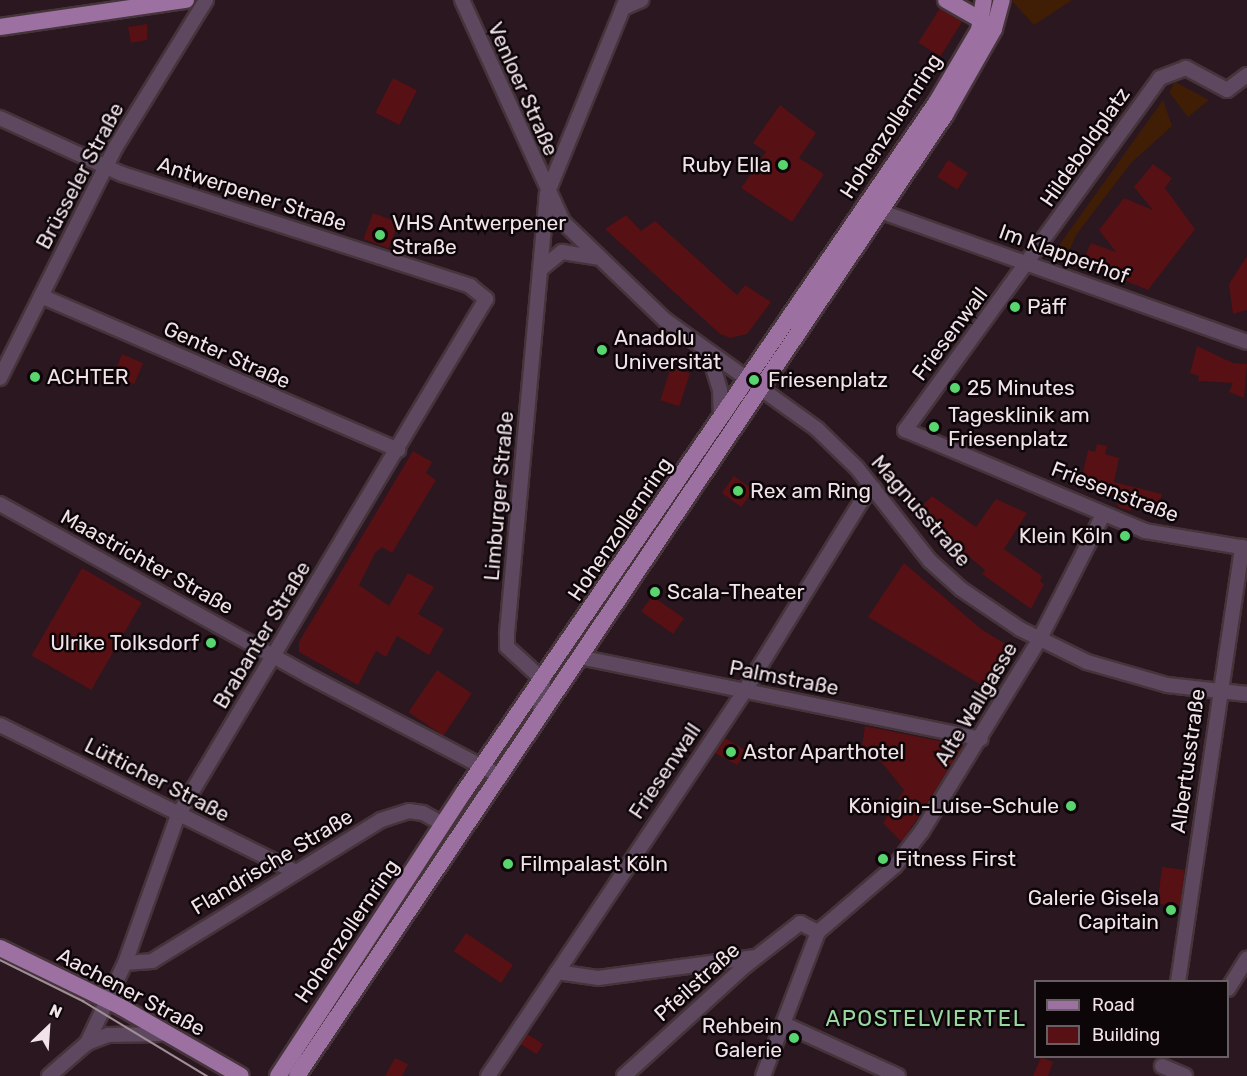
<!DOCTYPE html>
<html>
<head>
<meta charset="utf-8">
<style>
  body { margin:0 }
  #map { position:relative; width:1247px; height:1076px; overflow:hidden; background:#2a171f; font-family:Rubik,sans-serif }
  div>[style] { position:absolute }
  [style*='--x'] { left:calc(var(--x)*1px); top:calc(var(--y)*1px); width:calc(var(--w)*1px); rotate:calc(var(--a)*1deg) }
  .green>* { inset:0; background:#3f1e05 }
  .building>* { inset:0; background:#571013; transform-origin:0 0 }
  .roads { filter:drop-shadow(2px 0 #46343b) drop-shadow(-2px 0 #46343b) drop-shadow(0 2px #46343b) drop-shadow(0 -2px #46343b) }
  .minor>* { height:14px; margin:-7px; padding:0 7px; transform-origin:7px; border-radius:7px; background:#5d4860 }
  .major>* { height:16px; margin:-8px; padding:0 8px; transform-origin:8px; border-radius:8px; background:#9c71a2 }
  .tram>* { height:1.5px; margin:-0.75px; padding:0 0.75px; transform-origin:0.75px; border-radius:0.75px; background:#9f8e95 }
  .dots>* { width:16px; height:16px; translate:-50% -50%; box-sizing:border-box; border:3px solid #0d0609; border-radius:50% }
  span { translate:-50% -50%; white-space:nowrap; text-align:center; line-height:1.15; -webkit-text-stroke:5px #0d0609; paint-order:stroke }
  .street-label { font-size:21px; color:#f2e3e9 }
  .poi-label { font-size:21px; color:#f2e3e9 }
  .right { translate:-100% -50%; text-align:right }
  .left { translate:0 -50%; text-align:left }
  .neighbourhood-label { font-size:22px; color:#99d7a0; letter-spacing:1.5px }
  .legend { position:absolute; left:1034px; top:980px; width:195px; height:78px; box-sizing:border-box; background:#0d0609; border:2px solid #695e63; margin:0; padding:8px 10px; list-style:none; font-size:18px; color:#f2e3e9 }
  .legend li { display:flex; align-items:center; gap:12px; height:30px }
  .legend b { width:30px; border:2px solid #695e63 }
  .north { position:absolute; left:18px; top:998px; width:60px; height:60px; -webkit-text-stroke:4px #0d0609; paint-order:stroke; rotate:25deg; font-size:16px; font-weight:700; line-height:24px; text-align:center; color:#f2e3e9 }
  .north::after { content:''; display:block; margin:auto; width:21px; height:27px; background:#f2e3e9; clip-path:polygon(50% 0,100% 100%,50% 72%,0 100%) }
</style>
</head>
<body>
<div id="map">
  <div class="green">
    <i style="clip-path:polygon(1011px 0,1072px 0,1034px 25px)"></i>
    <i style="clip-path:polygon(1175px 82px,1209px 100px,1188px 117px,1169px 92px)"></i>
    <i style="clip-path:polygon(1163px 100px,1172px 126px,1131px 163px,1076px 235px,1064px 263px,1055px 251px)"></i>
  </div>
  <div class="building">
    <i style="left:940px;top:8px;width:26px;height:41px;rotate:32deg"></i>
    <i style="clip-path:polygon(147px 24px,147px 40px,131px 43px,128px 27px)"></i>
    <i style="left:393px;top:78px;width:27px;height:39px;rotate:27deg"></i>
    <i style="clip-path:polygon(780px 105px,816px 133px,799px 158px,824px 174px,792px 222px,741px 188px,766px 152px,753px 143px)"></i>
    <i style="left:948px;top:160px;width:24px;height:20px;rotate:33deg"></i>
    <i style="clip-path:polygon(1153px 164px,1172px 178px,1165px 188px,1195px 229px,1148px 290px,1082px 263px,1091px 243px,1116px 252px,1099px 230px,1124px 198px,1153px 210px,1134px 187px)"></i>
    <i style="left:373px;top:213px;width:27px;height:28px;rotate:20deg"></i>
    <i style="clip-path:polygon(626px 215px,641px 231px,655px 221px,737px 295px,745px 285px,771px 302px,747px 334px,730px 338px,720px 334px,605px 229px)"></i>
    <i style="clip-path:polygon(1247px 256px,1247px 310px,1233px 314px,1229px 284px)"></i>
    <i style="clip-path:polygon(1197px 346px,1233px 363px,1247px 364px,1244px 398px,1229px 392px,1233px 383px,1198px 381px,1199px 376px,1190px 373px)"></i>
    <i style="left:122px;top:354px;width:23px;height:23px;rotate:23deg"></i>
    <i style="left:671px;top:367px;width:20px;height:35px;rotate:18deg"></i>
    <i style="clip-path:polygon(1097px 444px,1107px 446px,1105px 454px,1119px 458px,1114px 482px,1162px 494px,1158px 511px,1136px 506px,1130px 511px,1118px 507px,1116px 496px,1080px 487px,1088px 450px,1095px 452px)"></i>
    <i style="clip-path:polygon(413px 451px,432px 462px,426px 473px,436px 480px,392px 553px,382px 547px,375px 553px,359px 585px,389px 606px,408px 573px,434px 587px,418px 614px,444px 629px,429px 655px,397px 636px,386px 657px,376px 651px,358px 685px,299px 652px,299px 642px)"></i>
    <i style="left:734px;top:476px;width:24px;height:21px;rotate:36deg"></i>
    <i style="clip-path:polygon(932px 496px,976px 527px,996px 499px,1027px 513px,1004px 549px,1042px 576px,1040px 581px,1044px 584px,1031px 609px,982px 574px,985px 570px,941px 533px,940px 524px,920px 508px)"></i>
    <i style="clip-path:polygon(904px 563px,981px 629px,1012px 648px,988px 689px,868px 617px)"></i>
    <i style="left:82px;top:568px;width:69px;height:101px;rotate:30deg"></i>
    <i style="left:652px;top:596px;width:39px;height:19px;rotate:35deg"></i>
    <i style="left:437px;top:670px;width:42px;height:51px;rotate:34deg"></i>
    <i style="clip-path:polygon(865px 726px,964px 746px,902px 842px,883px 823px,904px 790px,870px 748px,862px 746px)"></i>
    <i style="clip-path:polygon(725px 738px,747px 751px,737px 765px,715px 753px)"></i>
    <i style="left:1162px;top:867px;width:23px;height:37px;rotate:7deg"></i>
    <i style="left:466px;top:933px;width:57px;height:22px;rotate:34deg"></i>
    <i style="left:527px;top:1034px;width:19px;height:12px;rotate:32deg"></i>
    <i style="clip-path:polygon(1041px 1057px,1053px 1062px,1048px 1076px,1033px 1076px)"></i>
    <i style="clip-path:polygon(395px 1058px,408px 1064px,402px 1076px,385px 1076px)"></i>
  </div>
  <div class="roads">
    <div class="minor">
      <i style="--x:462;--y:0;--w:244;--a:65.5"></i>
      <i style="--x:563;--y:222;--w:141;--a:43.9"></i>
      <i style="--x:665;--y:320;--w:187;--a:35.6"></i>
      <i style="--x:817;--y:429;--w:56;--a:44.3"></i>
      <i style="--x:857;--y:468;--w:118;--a:51.9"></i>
      <i style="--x:930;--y:561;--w:42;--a:42.1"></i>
      <i style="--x:961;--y:589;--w:71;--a:34.1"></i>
      <i style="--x:1020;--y:629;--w:75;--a:26.2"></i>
      <i style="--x:1087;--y:662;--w:83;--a:16"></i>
      <i style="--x:1167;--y:685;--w:81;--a:6.4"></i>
      <i style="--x:623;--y:8;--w:20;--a:-24"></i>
      <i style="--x:1247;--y:75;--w:25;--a:143"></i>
      <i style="--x:1227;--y:90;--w:47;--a:-151.8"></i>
      <i style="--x:1186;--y:68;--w:28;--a:159"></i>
      <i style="--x:1160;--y:78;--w:435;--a:125.9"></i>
      <i style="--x:905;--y:430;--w:260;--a:22.8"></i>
      <i style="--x:1145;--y:531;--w:103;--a:9.5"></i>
      <i style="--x:0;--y:118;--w:134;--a:24.7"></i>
      <i style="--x:122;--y:174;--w:366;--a:17.8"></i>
      <i style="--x:470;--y:286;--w:21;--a:39"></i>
      <i style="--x:486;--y:299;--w:601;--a:120.83"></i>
      <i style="--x:178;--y:815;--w:157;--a:109.7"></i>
      <i style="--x:125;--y:963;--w:89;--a:115.4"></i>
      <i style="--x:871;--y:208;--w:399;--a:19.6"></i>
      <i style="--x:542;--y:268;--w:26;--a:-39"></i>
      <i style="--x:562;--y:252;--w:36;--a:9"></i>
      <i style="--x:41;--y:296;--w:389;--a:23.3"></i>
      <i style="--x:709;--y:354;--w:38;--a:73"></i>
      <i style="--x:720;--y:390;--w:29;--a:88"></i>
      <i style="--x:0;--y:378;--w:257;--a:-63.4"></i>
      <i style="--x:115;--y:148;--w:174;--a:-58.4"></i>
      <i style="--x:0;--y:504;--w:351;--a:29.1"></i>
      <i style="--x:307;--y:675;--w:213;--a:27.6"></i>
      <i style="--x:579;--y:657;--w:410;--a:11.5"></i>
      <i style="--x:540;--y:711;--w:31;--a:-84"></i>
      <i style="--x:543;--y:680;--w:49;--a:-137.5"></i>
      <i style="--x:507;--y:647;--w:14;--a:-90"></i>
      <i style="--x:507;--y:633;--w:441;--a:-84.8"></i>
      <i style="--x:547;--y:194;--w:209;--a:-67.8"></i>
      <i style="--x:0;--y:725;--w:328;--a:26.4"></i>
      <i style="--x:125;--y:963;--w:27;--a:-4"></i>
      <i style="--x:152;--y:961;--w:269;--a:-31.6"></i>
      <i style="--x:381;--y:820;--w:29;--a:-18"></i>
      <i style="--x:409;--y:811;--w:14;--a:8"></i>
      <i style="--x:423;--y:813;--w:23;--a:29"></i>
      <i style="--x:557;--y:972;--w:41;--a:8.3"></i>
      <i style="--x:598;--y:978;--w:159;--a:-7.6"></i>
      <i style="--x:1178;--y:982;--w:440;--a:-81.6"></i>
      <i style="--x:1228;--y:989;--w:36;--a:-58"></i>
      <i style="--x:786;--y:1025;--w:123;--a:24.5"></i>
      <i style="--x:1162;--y:1066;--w:25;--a:23"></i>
      <i style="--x:49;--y:1076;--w:50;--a:-41"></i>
      <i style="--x:87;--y:1043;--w:22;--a:-21"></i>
      <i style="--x:108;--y:1035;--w:53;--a:-1.1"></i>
      <i style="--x:488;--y:1076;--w:462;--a:-56.3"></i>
      <i style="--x:744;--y:692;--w:229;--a:-58.4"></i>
      <i style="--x:864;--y:497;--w:13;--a:-39"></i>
      <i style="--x:624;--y:1076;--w:164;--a:-42.3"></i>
      <i style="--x:745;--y:966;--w:70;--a:-38"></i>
      <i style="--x:800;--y:923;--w:20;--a:27"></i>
      <i style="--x:763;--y:1076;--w:154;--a:-69.1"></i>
      <i style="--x:818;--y:932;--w:101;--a:-40.6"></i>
      <i style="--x:895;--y:866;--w:44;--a:-52.4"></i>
      <i style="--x:922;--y:831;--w:224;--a:-58.5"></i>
      <i style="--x:1039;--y:640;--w:140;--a:-62.9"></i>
    </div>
    <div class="major">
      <i style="--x:946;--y:0;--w:40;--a:29.7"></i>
      <i style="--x:0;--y:27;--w:188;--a:-8.3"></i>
      <i style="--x:0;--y:948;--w:135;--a:26"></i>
      <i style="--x:121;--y:1007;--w:138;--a:29.9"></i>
      <i style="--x:278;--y:1076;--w:339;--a:-56.8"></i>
      <i style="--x:464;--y:792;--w:835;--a:-55.59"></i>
      <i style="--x:936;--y:103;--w:85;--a:-59.5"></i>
      <i style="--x:979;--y:30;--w:30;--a:-81"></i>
      <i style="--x:297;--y:1076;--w:1159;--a:-56.01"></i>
      <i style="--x:945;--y:115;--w:99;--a:-60.3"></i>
      <i style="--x:994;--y:29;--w:30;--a:-75"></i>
    </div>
  </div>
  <div class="tram">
    <i style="--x:0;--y:960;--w:93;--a:26.3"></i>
    <i style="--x:83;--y:1001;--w:145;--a:31.2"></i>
  </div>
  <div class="dots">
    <i style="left:783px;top:165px;background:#59d56f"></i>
    <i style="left:380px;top:235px;background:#59d56f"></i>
    <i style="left:1015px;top:307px;background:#59d56f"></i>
    <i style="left:602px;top:350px;background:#59d56f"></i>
    <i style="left:35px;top:377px;background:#59d56f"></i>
    <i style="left:754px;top:380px;background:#59d56f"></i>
    <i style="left:955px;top:388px;background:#59d56f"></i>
    <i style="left:934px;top:427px;background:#59d56f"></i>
    <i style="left:738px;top:491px;background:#59d56f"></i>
    <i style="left:1125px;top:536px;background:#59d56f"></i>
    <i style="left:655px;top:592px;background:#59d56f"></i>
    <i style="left:211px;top:643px;background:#59d56f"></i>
    <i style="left:731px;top:752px;background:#59d56f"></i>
    <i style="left:1071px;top:806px;background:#59d56f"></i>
    <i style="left:883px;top:859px;background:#59d56f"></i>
    <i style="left:508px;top:864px;background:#59d56f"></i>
    <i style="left:1171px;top:910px;background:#59d56f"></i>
    <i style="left:794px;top:1038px;background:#59d56f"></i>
  </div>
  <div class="street-label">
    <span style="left:523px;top:89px;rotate:66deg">Venloer Straße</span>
    <span style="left:891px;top:126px;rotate:-57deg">Hohenzollernring</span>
    <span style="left:1085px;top:147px;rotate:-55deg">Hildeboldplatz</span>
    <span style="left:80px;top:176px;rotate:-62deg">Brüsseler Straße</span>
    <span style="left:252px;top:194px;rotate:18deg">Antwerpener Straße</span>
    <span style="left:1064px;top:254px;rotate:20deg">Im Klapperhof</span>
    <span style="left:950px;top:334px;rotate:-53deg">Friesenwall</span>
    <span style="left:227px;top:355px;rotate:24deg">Genter Straße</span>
    <span style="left:1115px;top:492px;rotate:21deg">Friesenstraße</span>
    <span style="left:499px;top:496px;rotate:-85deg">Limburger Straße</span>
    <span style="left:921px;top:511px;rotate:49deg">Magnusstraße</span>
    <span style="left:620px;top:529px;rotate:-56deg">Hohenzollernring</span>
    <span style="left:147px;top:562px;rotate:29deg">Maastrichter Straße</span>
    <span style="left:262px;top:635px;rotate:-59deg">Brabanter Straße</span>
    <span style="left:784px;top:678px;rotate:11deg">Palmstraße</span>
    <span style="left:976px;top:704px;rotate:-59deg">Alte Wallgasse</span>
    <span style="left:1188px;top:761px;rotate:-82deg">Albertusstraße</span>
    <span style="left:665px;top:771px;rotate:-56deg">Friesenwall</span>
    <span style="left:157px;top:780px;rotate:27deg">Lütticher Straße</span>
    <span style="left:272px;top:862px;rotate:-31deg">Flandrische Straße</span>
    <span style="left:347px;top:931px;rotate:-56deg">Hohenzollernring</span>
    <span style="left:697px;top:982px;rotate:-42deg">Pfeilstraße</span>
    <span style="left:131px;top:992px;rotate:28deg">Aachener Straße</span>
  </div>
  <div class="poi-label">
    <span class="right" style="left:771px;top:165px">Ruby Ella</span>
    <span class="left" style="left:392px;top:235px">VHS Antwerpener<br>Straße</span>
    <span class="left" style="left:1027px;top:307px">Päff</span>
    <span class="left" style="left:614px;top:350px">Anadolu<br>Universität</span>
    <span class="left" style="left:47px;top:377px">ACHTER</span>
    <span class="left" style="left:768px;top:380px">Friesenplatz</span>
    <span class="left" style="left:967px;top:388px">25 Minutes</span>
    <span class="left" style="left:948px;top:427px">Tagesklinik am<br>Friesenplatz</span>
    <span class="left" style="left:750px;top:491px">Rex am Ring</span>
    <span class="right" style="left:1113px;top:536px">Klein Köln</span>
    <span class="left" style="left:667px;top:592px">Scala-Theater</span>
    <span class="right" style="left:199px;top:643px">Ulrike Tolksdorf</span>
    <span class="left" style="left:743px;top:752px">Astor Aparthotel</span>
    <span class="right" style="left:1059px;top:806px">Königin-Luise-Schule</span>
    <span class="left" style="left:895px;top:859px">Fitness First</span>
    <span class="left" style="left:520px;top:864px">Filmpalast Köln</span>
    <span class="right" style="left:1159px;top:910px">Galerie Gisela<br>Capitain</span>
    <span class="right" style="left:782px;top:1038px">Rehbein<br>Galerie</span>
  </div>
  <div class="neighbourhood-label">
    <span style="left:926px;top:1019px">APOSTELVIERTEL</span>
  </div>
  <ul class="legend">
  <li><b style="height:8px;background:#9c71a2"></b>Road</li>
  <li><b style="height:16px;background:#571013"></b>Building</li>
  </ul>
  <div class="north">N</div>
</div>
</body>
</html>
